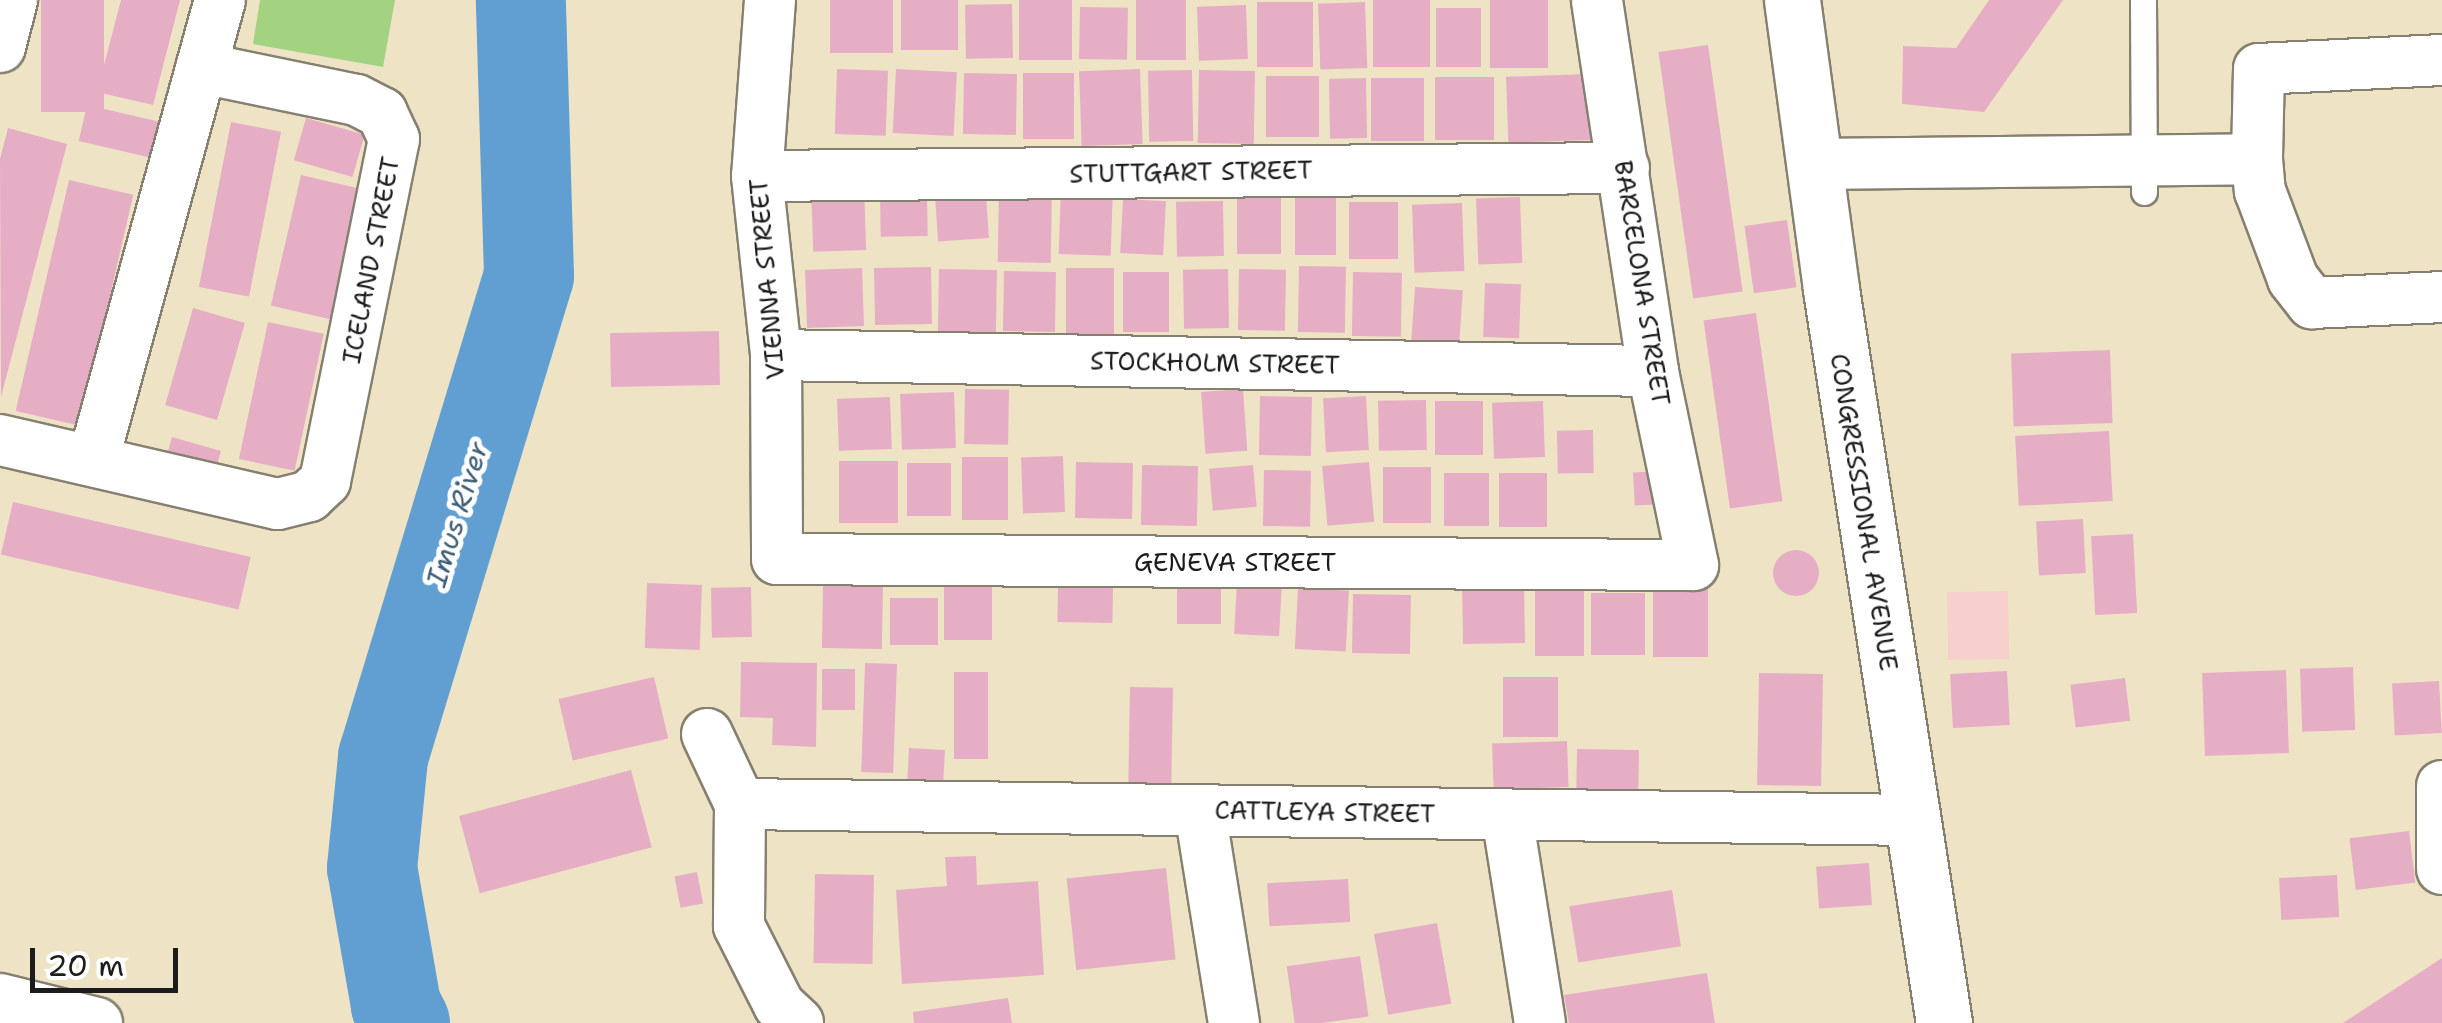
<!DOCTYPE html>
<html>
<head>
<meta charset="utf-8">
<style>
  body { margin:0 }
  #map { position:relative; width:2442px; height:1023px; overflow:hidden; background:#eee4c5; font-family:"Shantell Sans",sans-serif }
  div>[style] { position:absolute }
  [style*='--x'] { left:calc(var(--x)*1px); top:calc(var(--y)*1px); width:calc(var(--w)*1px); rotate:calc(var(--a)*1deg) }
  .built>* { inset:0; background:#f7d0cd; transform-origin:0 0 }
  .green>* { inset:0; background:#a3d381 }
  .river>* { height:90px; margin:-45px; padding:0 45px; transform-origin:45px; border-radius:45px; background:#619fd2 }
  .building>* { inset:0; background:#e6aec5; transform-origin:0 0 }
  .round { border-radius:50% }
  .roads { filter:drop-shadow(2px 0 #858070) drop-shadow(-2px 0 #858070) drop-shadow(0 2px #858070) drop-shadow(0 -2px #858070) }
  .service>* { height:25px; margin:-12.5px; padding:0 12.5px; transform-origin:12.5px; border-radius:12.5px; background:#fff }
  .minor>* { height:50px; margin:-25px; padding:0 25px; transform-origin:25px; border-radius:25px; background:#fff }
  .secondary>* { height:55px; margin:-27.5px; padding:0 27.5px; transform-origin:27.5px; border-radius:27.5px; background:#fff }
  span { translate:-50% -50%; white-space:nowrap; text-align:center; line-height:1.15; -webkit-text-stroke:10px #fff; paint-order:stroke }
  .street-label { font-size:25px; color:#1c1c1c }
  .water-label { font-size:28px; color:#3e5e77; font-style:italic }
  .scale { position:absolute; left:30px; top:948px; width:148px; height:45px; box-sizing:border-box; border:5px solid #1c1c1c; border-top:0; padding-left:12px; font-size:30px; line-height:35px; white-space:nowrap; color:#1c1c1c; -webkit-text-stroke:8px #fff; paint-order:stroke }
</style>
</head>
<body>
<div id="map">
  <div class="built">
    <i style="left:2008px;top:591px;width:68px;height:61px;rotate:89deg"></i>
  </div>
  <div class="green">
    <i style="clip-path:polygon(260px 0,395px 0,383px 67px,253px 44px)"></i>
  </div>
  <div class="river">
    <i style="--x:405;--y:1023;--w:20;--a:-117"></i>
    <i style="--x:396;--y:1005;--w:139;--a:-99.9"></i>
    <i style="--x:372;--y:868;--w:112;--a:-84.3"></i>
    <i style="--x:383;--y:757;--w:503;--a:-73.12"></i>
    <i style="--x:529;--y:276;--w:276;--a:-91.7"></i>
  </div>
  <div class="building">
    <i style="left:41px;top:0;width:63px;height:112px"></i>
    <i style="clip-path:polygon(121px 0,180px 0,153px 105px,97px 92px)"></i>
    <i style="left:830px;top:0;width:63px;height:53px"></i>
    <i style="left:901px;top:0;width:57px;height:50px"></i>
    <i style="left:1019px;top:0;width:53px;height:60px"></i>
    <i style="left:1136px;top:0;width:50px;height:60px"></i>
    <i style="left:1373px;top:0;width:57px;height:67px"></i>
    <i style="left:1490px;top:0;width:58px;height:68px"></i>
    <i style="clip-path:polygon(1989px 0,2063px 0,1984px 112px,1902px 104px,1903px 46px,1956px 48px)"></i>
    <i style="left:1257px;top:2px;width:56px;height:65px"></i>
    <i style="left:1365px;top:2px;width:66px;height:47px;rotate:88deg"></i>
    <i style="left:1012px;top:4px;width:54px;height:47px;rotate:89deg"></i>
    <i style="left:1246px;top:5px;width:54px;height:49px;rotate:88deg"></i>
    <i style="left:1080px;top:7px;width:48px;height:52px;rotate:1deg"></i>
    <i style="left:1436px;top:8px;width:45px;height:59px"></i>
    <i style="left:1708px;top:45px;width:249px;height:50px;rotate:82deg"></i>
    <i style="left:837px;top:69px;width:51px;height:65px;rotate:2deg"></i>
    <i style="left:896px;top:69px;width:61px;height:64px;rotate:3deg"></i>
    <i style="left:1140px;top:69px;width:75px;height:61px;rotate:88deg"></i>
    <i style="left:1192px;top:70px;width:71px;height:44px;rotate:89deg"></i>
    <i style="left:1199px;top:70px;width:56px;height:73px;rotate:1deg"></i>
    <i style="left:964px;top:73px;width:53px;height:61px;rotate:1deg"></i>
    <i style="left:1023px;top:73px;width:51px;height:66px"></i>
    <i style="left:1588px;top:74px;width:66px;height:82px;rotate:88deg"></i>
    <i style="left:1266px;top:76px;width:53px;height:61px"></i>
    <i style="left:1494px;top:77px;width:63px;height:59px;rotate:90deg"></i>
    <i style="left:1366px;top:78px;width:60px;height:37px;rotate:89deg"></i>
    <i style="left:1371px;top:78px;width:53px;height:63px"></i>
    <i style="left:87px;top:105px;width:73px;height:37px;rotate:13deg"></i>
    <i style="left:306px;top:118px;width:61px;height:44px;rotate:16deg"></i>
    <i style="left:231px;top:122px;width:51px;height:168px;rotate:11deg"></i>
    <i style="clip-path:polygon(8px 128px,67px 144px,1px 397px,0 159px)"></i>
    <i style="left:301px;top:175px;width:62px;height:134px;rotate:13deg"></i>
    <i style="left:69px;top:180px;width:66px;height:237px;rotate:13deg"></i>
    <i style="left:864px;top:186px;width:64px;height:53px;rotate:88deg"></i>
    <i style="left:999px;top:186px;width:53px;height:76px;rotate:1deg"></i>
    <i style="left:1061px;top:187px;width:52px;height:67px;rotate:2deg"></i>
    <i style="left:927px;top:195px;width:41px;height:47px;rotate:89deg"></i>
    <i style="left:986px;top:195px;width:43px;height:51px;rotate:86deg"></i>
    <i style="left:1237px;top:195px;width:44px;height:59px"></i>
    <i style="left:1520px;top:197px;width:66px;height:44px;rotate:88deg"></i>
    <i style="left:1295px;top:198px;width:41px;height:57px"></i>
    <i style="left:1123px;top:199px;width:43px;height:54px;rotate:3deg"></i>
    <i style="left:1223px;top:201px;width:55px;height:47px;rotate:89deg"></i>
    <i style="left:1349px;top:202px;width:49px;height:57px"></i>
    <i style="left:1462px;top:203px;width:68px;height:50px;rotate:88deg"></i>
    <i style="left:1787px;top:220px;width:68px;height:43px;rotate:82deg"></i>
    <i style="left:1299px;top:266px;width:47px;height:66px;rotate:1deg"></i>
    <i style="left:931px;top:267px;width:57px;height:57px;rotate:89deg"></i>
    <i style="left:862px;top:268px;width:58px;height:57px;rotate:88deg"></i>
    <i style="left:1066px;top:268px;width:48px;height:67px"></i>
    <i style="left:939px;top:269px;width:58px;height:63px;rotate:1deg"></i>
    <i style="left:1228px;top:269px;width:59px;height:45px;rotate:89deg"></i>
    <i style="left:1239px;top:269px;width:47px;height:61px;rotate:1deg"></i>
    <i style="left:1004px;top:271px;width:52px;height:60px;rotate:1deg"></i>
    <i style="left:1123px;top:272px;width:46px;height:60px"></i>
    <i style="left:1353px;top:272px;width:49px;height:64px;rotate:1deg"></i>
    <i style="left:1485px;top:283px;width:36px;height:54px;rotate:2deg"></i>
    <i style="left:1415px;top:287px;width:48px;height:55px;rotate:4deg"></i>
    <i style="left:193px;top:308px;width:54px;height:101px;rotate:16deg"></i>
    <i style="left:1756px;top:313px;width:190px;height:53px;rotate:82deg"></i>
    <i style="left:268px;top:322px;width:57px;height:140px;rotate:12deg"></i>
    <i style="left:719px;top:331px;width:54px;height:109px;rotate:89deg"></i>
    <i style="left:2110px;top:350px;width:73px;height:99px;rotate:88deg"></i>
    <i style="left:965px;top:389px;width:44px;height:55px;rotate:1deg"></i>
    <i style="left:1243px;top:389px;width:62px;height:42px;rotate:86deg"></i>
    <i style="left:954px;top:392px;width:56px;height:54px;rotate:88deg"></i>
    <i style="left:1260px;top:396px;width:52px;height:59px;rotate:1deg"></i>
    <i style="left:1366px;top:396px;width:54px;height:43px;rotate:87deg"></i>
    <i style="left:890px;top:397px;width:52px;height:53px;rotate:88deg"></i>
    <i style="left:1426px;top:400px;width:50px;height:48px;rotate:89deg"></i>
    <i style="left:1483px;top:401px;width:54px;height:48px;rotate:90deg"></i>
    <i style="left:1543px;top:401px;width:56px;height:51px;rotate:88deg"></i>
    <i style="left:1593px;top:430px;width:43px;height:36px;rotate:89deg"></i>
    <i style="left:2109px;top:431px;width:70px;height:94px;rotate:87deg"></i>
    <i style="left:172px;top:437px;width:51px;height:35px;rotate:16deg"></i>
    <i style="left:1063px;top:456px;width:56px;height:42px;rotate:88deg"></i>
    <i style="left:962px;top:457px;width:46px;height:63px"></i>
    <i style="left:898px;top:461px;width:62px;height:59px;rotate:90deg"></i>
    <i style="left:1076px;top:462px;width:57px;height:56px;rotate:1deg"></i>
    <i style="left:1369px;top:462px;width:60px;height:47px;rotate:85deg"></i>
    <i style="left:907px;top:463px;width:44px;height:53px"></i>
    <i style="left:1142px;top:465px;width:56px;height:60px;rotate:1deg"></i>
    <i style="left:1253px;top:465px;width:42px;height:44px;rotate:85deg"></i>
    <i style="left:1431px;top:467px;width:56px;height:48px;rotate:90deg"></i>
    <i style="left:1264px;top:470px;width:47px;height:56px;rotate:1deg"></i>
    <i style="left:1663px;top:471px;width:33px;height:30px;rotate:87deg"></i>
    <i style="left:1444px;top:473px;width:45px;height:53px"></i>
    <i style="left:1499px;top:473px;width:48px;height:54px"></i>
    <i style="left:13px;top:502px;width:244px;height:54px;rotate:13deg"></i>
    <i style="left:2083px;top:519px;width:54px;height:47px;rotate:87deg"></i>
    <i style="left:2133px;top:534px;width:79px;height:42px;rotate:87deg"></i>
    <i class="round" style="left:1773px;top:550px;width:46px;height:46px"></i>
    <i style="left:1177px;top:580px;width:44px;height:44px"></i>
    <i style="left:1237px;top:580px;width:45px;height:54px;rotate:3deg"></i>
    <i style="left:647px;top:583px;width:55px;height:65px;rotate:2deg"></i>
    <i style="left:823px;top:583px;width:60px;height:65px;rotate:1deg"></i>
    <i style="left:944px;top:584px;width:48px;height:56px"></i>
    <i style="left:1524px;top:584px;width:59px;height:62px;rotate:89deg"></i>
    <i style="left:751px;top:587px;width:50px;height:40px;rotate:89deg"></i>
    <i style="left:1058px;top:587px;width:55px;height:35px;rotate:1deg"></i>
    <i style="left:1298px;top:588px;width:51px;height:61px;rotate:3deg"></i>
    <i style="left:1653px;top:588px;width:55px;height:69px"></i>
    <i style="left:1535px;top:591px;width:49px;height:65px"></i>
    <i style="left:1591px;top:593px;width:54px;height:62px"></i>
    <i style="left:1353px;top:594px;width:58px;height:59px;rotate:1deg"></i>
    <i style="left:890px;top:598px;width:48px;height:47px"></i>
    <i style="clip-path:polygon(741px 662px,817px 663px,816px 747px,772px 745px,773px 718px,740px 717px)"></i>
    <i style="left:865px;top:663px;width:32px;height:109px;rotate:2deg"></i>
    <i style="left:2353px;top:667px;width:63px;height:53px;rotate:88deg"></i>
    <i style="left:822px;top:669px;width:33px;height:41px"></i>
    <i style="left:2286px;top:670px;width:83px;height:84px;rotate:88deg"></i>
    <i style="left:2007px;top:671px;width:54px;height:57px;rotate:87deg"></i>
    <i style="left:954px;top:672px;width:34px;height:87px"></i>
    <i style="left:1759px;top:673px;width:64px;height:112px;rotate:1deg"></i>
    <i style="left:654px;top:677px;width:63px;height:98px;rotate:77deg"></i>
    <i style="left:1503px;top:677px;width:55px;height:60px"></i>
    <i style="left:2125px;top:678px;width:43px;height:55px;rotate:83deg"></i>
    <i style="left:2439px;top:681px;width:52px;height:47px;rotate:87deg"></i>
    <i style="left:1130px;top:687px;width:43px;height:100px;rotate:1deg"></i>
    <i style="left:1567px;top:741px;width:46px;height:75px;rotate:88deg"></i>
    <i style="left:909px;top:748px;width:36px;height:36px;rotate:3deg"></i>
    <i style="left:1577px;top:749px;width:62px;height:42px;rotate:1deg"></i>
    <i style="left:631px;top:770px;width:80px;height:178px;rotate:75deg"></i>
    <i style="left:2409px;top:831px;width:52px;height:60px;rotate:83deg"></i>
    <i style="clip-path:polygon(976px 856px,977px 885px,1038px 881px,1044px 975px,902px 984px,896px 890px,947px 886px,945px 857px)"></i>
    <i style="left:1869px;top:863px;width:42px;height:53px;rotate:86deg"></i>
    <i style="left:1166px;top:868px;width:92px;height:100px;rotate:84deg"></i>
    <i style="left:697px;top:872px;width:32px;height:23px;rotate:79deg"></i>
    <i style="left:815px;top:874px;width:59px;height:89px;rotate:1deg"></i>
    <i style="left:2337px;top:875px;width:42px;height:58px;rotate:87deg"></i>
    <i style="left:1348px;top:879px;width:43px;height:81px;rotate:87deg"></i>
    <i style="left:1672px;top:890px;width:57px;height:104px;rotate:81deg"></i>
    <i style="left:1437px;top:923px;width:82px;height:64px;rotate:80deg"></i>
    <i style="left:1360px;top:956px;width:61px;height:74px;rotate:82deg"></i>
    <i style="clip-path:polygon(2442px 958px,2442px 1023px,2343px 1023px)"></i>
    <i style="clip-path:polygon(1707px 973px,1715px 1023px,1569px 1023px,1564px 995px)"></i>
    <i style="clip-path:polygon(1008px 998px,1012px 1023px,914px 1023px,913px 1012px)"></i>
  </div>
  <div class="roads">
    <div class="service">
      <i style="--x:2143;--y:0;--w:192;--a:89.7"></i>
    </div>
    <div class="minor">
      <i style="--x:770;--y:0;--w:176;--a:94.2"></i>
      <i style="--x:757;--y:176;--w:180;--a:83.9"></i>
      <i style="--x:776;--y:355;--w:204;--a:89.7"></i>
      <i style="--x:777;--y:559;--w:916;--a:0.38"></i>
      <i style="--x:1693;--y:565;--w:198;--a:-101.7"></i>
      <i style="--x:1653;--y:371;--w:375;--a:-98.6"></i>
      <i style="--x:0;--y:47;--w:49;--a:-75.7"></i>
      <i style="--x:2442;--y:60;--w:183;--a:177.2"></i>
      <i style="--x:2259;--y:69;--w:90;--a:91.3"></i>
      <i style="--x:2257;--y:159;--w:32;--a:85"></i>
      <i style="--x:2260;--y:191;--w:94;--a:69.4"></i>
      <i style="--x:2293;--y:279;--w:31;--a:52"></i>
      <i style="--x:2312;--y:303;--w:130;--a:-2.6"></i>
      <i style="--x:1814;--y:164;--w:443;--a:-0.6"></i>
      <i style="--x:757;--y:176;--w:867;--a:-0.53"></i>
      <i style="--x:776;--y:355;--w:877;--a:1.05"></i>
      <i style="--x:0;--y:440;--w:285;--a:13"></i>
      <i style="--x:278;--y:504;--w:32;--a:-14"></i>
      <i style="--x:309;--y:496;--w:22;--a:-43"></i>
      <i style="--x:325;--y:481;--w:349;--a:-78.6"></i>
      <i style="--x:394;--y:139;--w:29;--a:-115"></i>
      <i style="--x:382;--y:113;--w:29;--a:-153"></i>
      <i style="--x:356;--y:100;--w:158;--a:-168.3"></i>
      <i style="--x:93;--y:461;--w:478;--a:-74.6"></i>
      <i style="--x:707;--y:734;--w:77;--a:64.8"></i>
      <i style="--x:740;--y:804;--w:122;--a:90.5"></i>
      <i style="--x:739;--y:926;--w:89;--a:63.1"></i>
      <i style="--x:779;--y:1005;--w:26;--a:43"></i>
      <i style="--x:2442;--y:786;--w:83;--a:90"></i>
      <i style="--x:740;--y:804;--w:1170;--a:0.78"></i>
      <i style="--x:1200;--y:811;--w:215;--a:80.9"></i>
      <i style="--x:1507;--y:815;--w:211;--a:81"></i>
      <i style="--x:0;--y:999;--w:100;--a:13.9"></i>
    </div>
    <div class="secondary">
      <i style="--x:1792;--y:0;--w:292;--a:82.3"></i>
      <i style="--x:1831;--y:289;--w:743;--a:81.25"></i>
    </div>
  </div>
  <div class="street-label">
    <span style="left:1191px;top:172px;rotate:-1deg">STUTTGART STREET</span>
    <span style="left:371px;top:260px;rotate:-79deg">ICELAND STREET</span>
    <span style="left:767px;top:279px;rotate:-95deg">VIENNA STREET</span>
    <span style="left:1642px;top:283px;rotate:81deg">BARCELONA STREET</span>
    <span style="left:1215px;top:363px;rotate:1deg">STOCKHOLM STREET</span>
    <span style="left:1864px;top:512px;rotate:81deg">CONGRESSIONAL AVENUE</span>
    <span style="left:1235px;top:562px">GENEVA STREET</span>
    <span style="left:1325px;top:812px;rotate:1deg">CATTLEYA STREET</span>
  </div>
  <div class="water-label">
    <span style="left:457px;top:514px;rotate:-73deg">Imus River</span>
  </div>
  <div class="scale">20 m</div>
</div>
</body>
</html>
